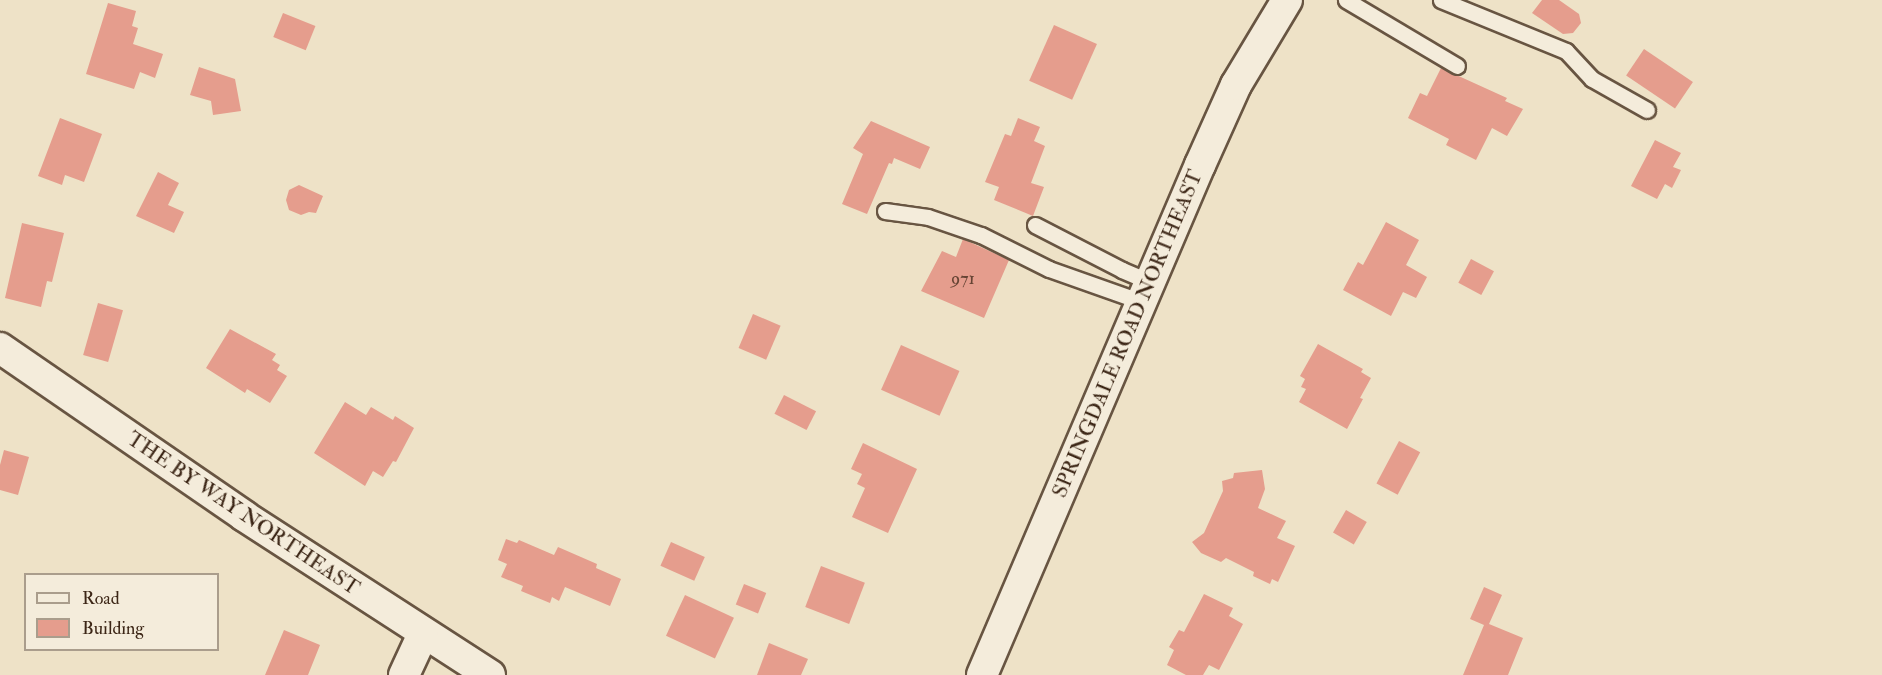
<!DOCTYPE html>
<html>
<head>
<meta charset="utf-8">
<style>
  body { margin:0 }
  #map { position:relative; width:1882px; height:675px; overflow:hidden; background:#eee2c7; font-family:"IM FELL Double Pica",serif }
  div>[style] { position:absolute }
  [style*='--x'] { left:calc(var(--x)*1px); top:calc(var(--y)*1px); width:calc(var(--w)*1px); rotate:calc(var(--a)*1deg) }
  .building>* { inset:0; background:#e59d8d; transform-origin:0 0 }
  .roads { filter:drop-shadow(2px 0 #685542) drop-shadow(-2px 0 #685542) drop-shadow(0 2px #685542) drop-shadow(0 -2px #685542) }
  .lane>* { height:15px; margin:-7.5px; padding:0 7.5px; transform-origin:7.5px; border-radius:7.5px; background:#f4ecdb }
  .street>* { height:30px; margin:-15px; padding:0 15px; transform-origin:15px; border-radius:15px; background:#f4ecdb }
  span { translate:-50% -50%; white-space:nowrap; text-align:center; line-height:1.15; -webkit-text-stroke:4.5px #f4ecdb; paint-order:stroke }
  .number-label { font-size:18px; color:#664434 }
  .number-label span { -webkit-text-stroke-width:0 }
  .street-label { font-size:21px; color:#3c2616 }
  .legend { position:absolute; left:24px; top:573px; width:195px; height:78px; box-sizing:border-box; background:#f4ecdb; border:2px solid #aa9d8c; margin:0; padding:8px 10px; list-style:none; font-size:18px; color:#3c2616 }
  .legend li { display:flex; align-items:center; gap:12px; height:30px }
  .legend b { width:30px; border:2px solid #aa9d8c }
</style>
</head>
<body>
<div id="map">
  <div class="building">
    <i style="clip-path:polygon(1542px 0,1559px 0,1579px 14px,1581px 23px,1573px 33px,1563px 34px,1532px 13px)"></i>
    <i style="clip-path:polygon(108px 3px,136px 11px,132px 26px,138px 28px,133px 44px,163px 54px,155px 78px,140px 72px,134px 89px,86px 74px)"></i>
    <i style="left:283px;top:13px;width:35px;height:26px;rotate:22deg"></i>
    <i style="left:1054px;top:25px;width:47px;height:61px;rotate:24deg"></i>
    <i style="left:1644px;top:49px;width:59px;height:32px;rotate:34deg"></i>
    <i style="clip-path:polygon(199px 67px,235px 79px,241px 111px,213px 115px,211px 101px,190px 95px)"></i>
    <i style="clip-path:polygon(1441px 68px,1507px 98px,1505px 101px,1523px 109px,1507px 136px,1492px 128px,1476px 160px,1446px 145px,1449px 139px,1408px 118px,1420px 93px,1427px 96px)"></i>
    <i style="clip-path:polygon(60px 118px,102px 134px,84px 182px,65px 175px,62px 185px,38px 176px)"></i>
    <i style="clip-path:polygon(1018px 118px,1040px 127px,1034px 141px,1045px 146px,1031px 183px,1044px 187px,1033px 216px,994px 200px,999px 187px,985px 182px,1005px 134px,1011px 136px)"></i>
    <i style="clip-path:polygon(871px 121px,930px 147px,920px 169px,894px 158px,892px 164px,889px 163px,867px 214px,842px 204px,863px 154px,853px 148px)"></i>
    <i style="clip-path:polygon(1655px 140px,1681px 153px,1673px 167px,1681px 170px,1672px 188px,1665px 184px,1657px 199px,1631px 186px)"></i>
    <i style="clip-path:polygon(158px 172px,179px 183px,168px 205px,184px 212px,174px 233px,136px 216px)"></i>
    <i style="clip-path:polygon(299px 185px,323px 196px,316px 213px,309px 212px,301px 215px,289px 210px,286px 200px,289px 190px)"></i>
    <i style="clip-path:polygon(1386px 222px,1419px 240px,1406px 265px,1427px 277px,1416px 298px,1403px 292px,1391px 316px,1343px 290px,1358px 262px,1363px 265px)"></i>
    <i style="clip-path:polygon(22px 223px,64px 233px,52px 282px,47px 281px,41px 307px,5px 298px)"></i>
    <i style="clip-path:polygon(963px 239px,1009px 260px,984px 318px,921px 291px,942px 251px,956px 257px)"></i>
    <i style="left:1471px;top:259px;width:26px;height:27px;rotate:28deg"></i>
    <i style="left:98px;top:303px;width:26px;height:54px;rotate:16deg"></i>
    <i style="left:753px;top:314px;width:30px;height:37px;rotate:23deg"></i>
    <i style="clip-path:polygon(230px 329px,276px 354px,272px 360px,280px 365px,277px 370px,287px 376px,270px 403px,247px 389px,245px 393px,206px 368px)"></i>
    <i style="clip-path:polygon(1318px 344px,1363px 369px,1361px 372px,1371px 378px,1360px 398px,1363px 399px,1347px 429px,1299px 402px,1306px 389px,1301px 387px,1305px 379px,1300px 376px)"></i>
    <i style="left:901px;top:345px;width:64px;height:49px;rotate:24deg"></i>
    <i style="left:784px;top:395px;width:36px;height:21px;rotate:27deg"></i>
    <i style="clip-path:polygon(345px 402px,366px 415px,371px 407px,393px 420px,395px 416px,414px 428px,396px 462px,393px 461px,383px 477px,373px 471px,365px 486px,314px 453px)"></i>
    <i style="left:1399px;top:441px;width:24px;height:48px;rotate:28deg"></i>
    <i style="clip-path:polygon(863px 443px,917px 469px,888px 533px,852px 517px,865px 488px,857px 484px,862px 474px,851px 469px)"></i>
    <i style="clip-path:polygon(4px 450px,29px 457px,18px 495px,0 490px,0 465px)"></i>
    <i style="clip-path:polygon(1262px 470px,1265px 489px,1258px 508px,1286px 521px,1277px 538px,1295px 546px,1278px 582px,1272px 579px,1270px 584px,1253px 576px,1254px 572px,1226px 558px,1221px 562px,1201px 553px,1192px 542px,1204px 533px,1223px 491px,1222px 481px,1233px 478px,1234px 473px)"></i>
    <i style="left:1346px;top:510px;width:24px;height:26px;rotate:30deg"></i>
    <i style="clip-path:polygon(506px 539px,517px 543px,519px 540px,554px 555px,558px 547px,597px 564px,596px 568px,621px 579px,610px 606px,565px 587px,559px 601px,552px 597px,550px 603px,521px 591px,523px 586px,501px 577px,507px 564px,498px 560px)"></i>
    <i style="left:671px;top:542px;width:37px;height:26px;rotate:24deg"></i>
    <i style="left:821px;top:566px;width:47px;height:44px;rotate:21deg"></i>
    <i style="left:744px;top:584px;width:24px;height:22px;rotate:22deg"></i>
    <i style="clip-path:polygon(1484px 587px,1502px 595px,1489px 624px,1523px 638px,1508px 675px,1463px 675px,1484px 625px,1470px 619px)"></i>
    <i style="clip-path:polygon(1204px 594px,1233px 608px,1229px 616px,1243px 624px,1219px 670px,1209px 665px,1203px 675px,1186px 675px,1167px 665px,1174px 650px,1169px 647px,1179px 630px,1184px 632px)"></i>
    <i style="left:685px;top:595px;width:54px;height:45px;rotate:25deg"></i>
    <i style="clip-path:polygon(284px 630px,320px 645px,308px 675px,265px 675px)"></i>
    <i style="clip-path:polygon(769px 643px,808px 659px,801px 675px,757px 675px)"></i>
  </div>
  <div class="roads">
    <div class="lane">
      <i style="--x:1346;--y:0;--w:129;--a:30.7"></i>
      <i style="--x:1441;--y:0;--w:135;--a:22.2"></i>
      <i style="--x:1566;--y:51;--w:38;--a:47"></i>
      <i style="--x:1592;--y:79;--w:63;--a:29.4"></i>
      <i style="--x:885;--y:211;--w:43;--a:7.9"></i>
      <i style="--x:928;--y:217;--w:56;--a:18.8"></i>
      <i style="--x:981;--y:235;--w:76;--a:26.6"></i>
      <i style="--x:1049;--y:269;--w:99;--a:19.5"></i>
      <i style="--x:1035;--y:225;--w:98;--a:27.3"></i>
      <i style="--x:1122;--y:270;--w:30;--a:23"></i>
    </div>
    <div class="street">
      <i style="--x:0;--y:348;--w:296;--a:34.5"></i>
      <i style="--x:244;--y:516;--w:293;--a:32.9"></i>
      <i style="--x:404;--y:675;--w:45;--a:-65.1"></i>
      <i style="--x:982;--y:675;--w:555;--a:-66.86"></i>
      <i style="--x:1200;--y:165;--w:88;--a:-65.8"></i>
      <i style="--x:1236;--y:85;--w:99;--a:-59"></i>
    </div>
  </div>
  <div class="number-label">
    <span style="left:963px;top:279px">971</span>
  </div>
  <div class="street-label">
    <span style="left:1128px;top:334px;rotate:-67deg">SPRINGDALE ROAD NORTHEAST</span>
    <span style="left:243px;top:514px;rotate:34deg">THE BY WAY NORTHEAST</span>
  </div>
  <ul class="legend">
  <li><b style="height:8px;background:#f4ecdb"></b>Road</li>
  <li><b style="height:16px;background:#e59d8d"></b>Building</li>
  </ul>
</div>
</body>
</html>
